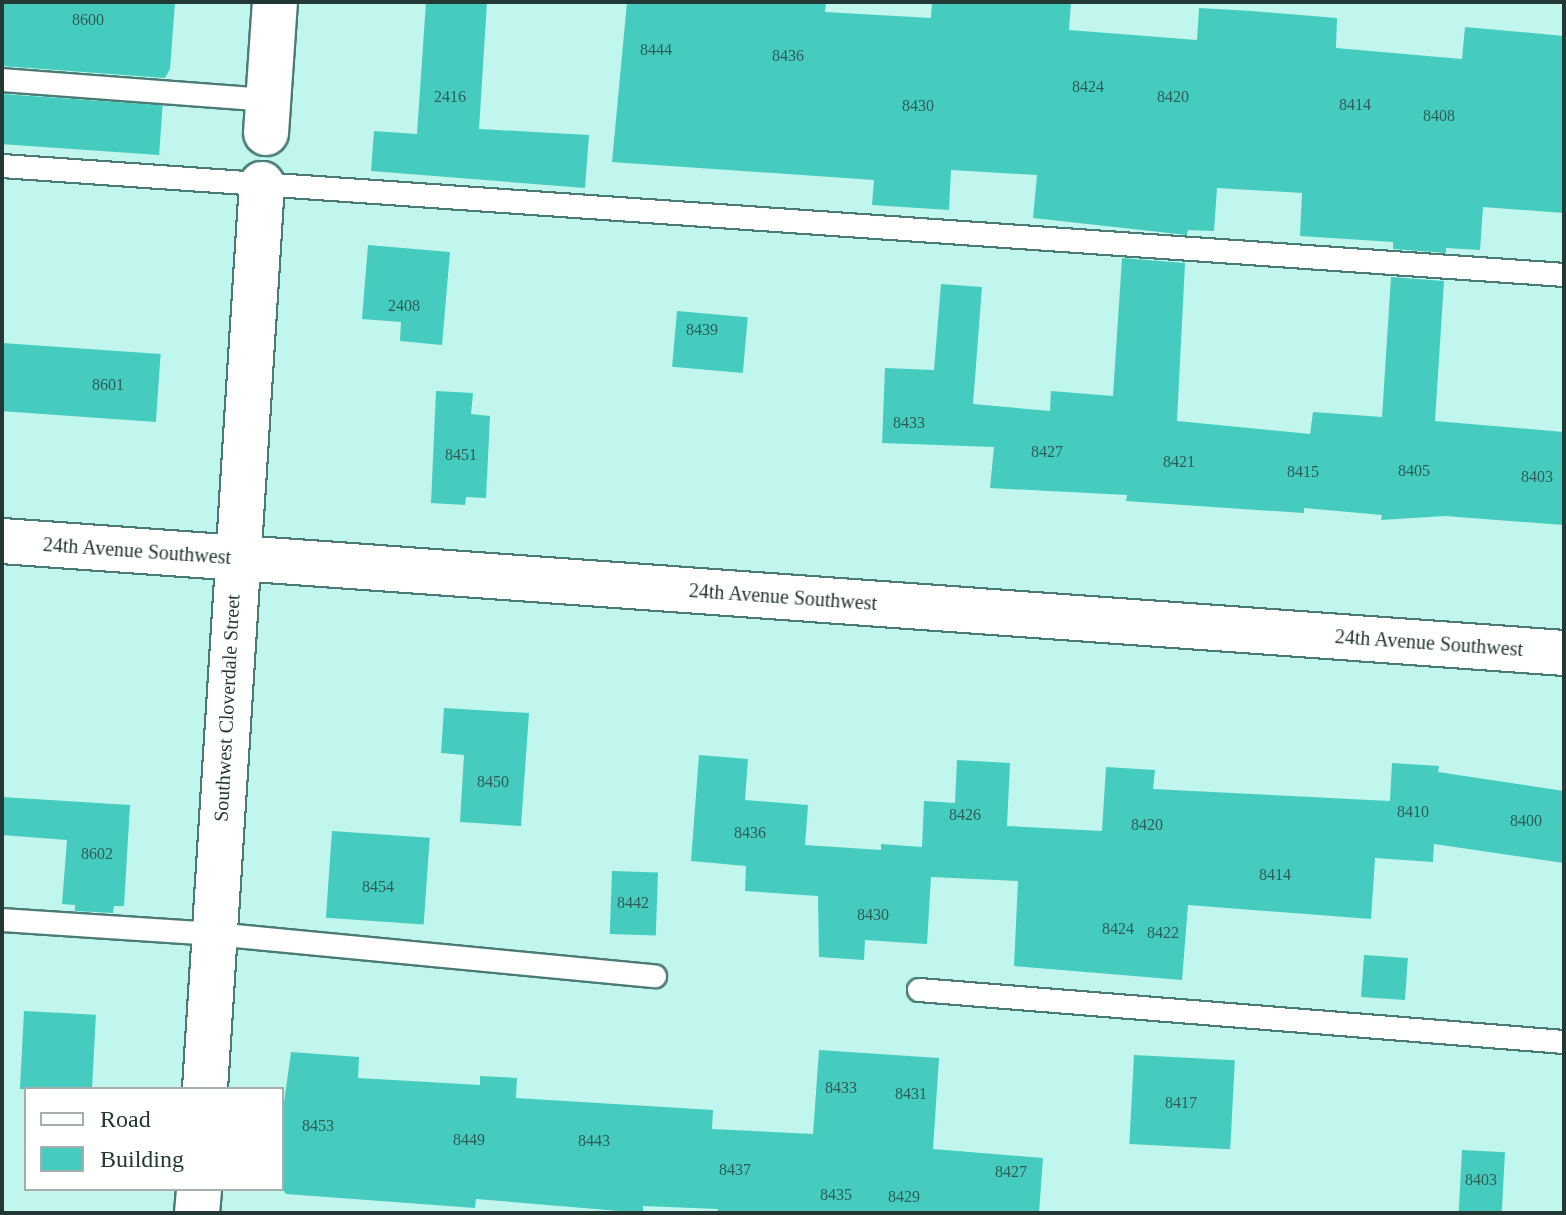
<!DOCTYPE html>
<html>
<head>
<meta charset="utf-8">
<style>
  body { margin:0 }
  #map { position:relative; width:1566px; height:1215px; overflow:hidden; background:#c1f6ee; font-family:"Times New Roman",serif }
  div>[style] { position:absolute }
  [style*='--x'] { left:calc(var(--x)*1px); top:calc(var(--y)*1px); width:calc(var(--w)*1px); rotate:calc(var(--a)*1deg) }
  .building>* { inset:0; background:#46ccbe; transform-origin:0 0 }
  .roads { filter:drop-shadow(2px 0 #4a7b75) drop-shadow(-2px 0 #4a7b75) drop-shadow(0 2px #4a7b75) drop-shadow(0 -2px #4a7b75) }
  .lane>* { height:22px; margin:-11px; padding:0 11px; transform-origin:11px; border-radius:11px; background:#fff }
  .street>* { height:44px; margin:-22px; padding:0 22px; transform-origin:22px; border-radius:22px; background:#fff }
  span { translate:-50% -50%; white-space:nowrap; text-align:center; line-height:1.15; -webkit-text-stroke:6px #fff; paint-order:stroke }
  .number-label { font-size:16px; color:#2c5d57 }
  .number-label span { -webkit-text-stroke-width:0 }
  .street-label { font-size:20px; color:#233835 }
  .frame { position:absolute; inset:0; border:4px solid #233835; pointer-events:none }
  .legend { position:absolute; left:24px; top:1087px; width:260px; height:104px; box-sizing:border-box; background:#fff; border:2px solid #a7afae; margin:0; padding:10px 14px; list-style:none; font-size:24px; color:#233835 }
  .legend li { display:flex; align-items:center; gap:16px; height:40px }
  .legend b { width:40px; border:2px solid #a7afae }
</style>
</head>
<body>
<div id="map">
  <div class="building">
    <i style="clip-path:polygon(2px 2px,175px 2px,170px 69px,165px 78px,2px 66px)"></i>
    <i style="clip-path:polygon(426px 2px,487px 2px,479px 129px,589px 135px,585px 188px,371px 171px,374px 131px,417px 134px)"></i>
    <i style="clip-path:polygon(627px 2px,826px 2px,825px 12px,931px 18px,932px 2px,1071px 2px,1069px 30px,1197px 40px,1199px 8px,1252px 11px,1337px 18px,1336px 48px,1462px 59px,1465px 27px,1564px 36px,1564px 213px,1483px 207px,1480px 250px,1446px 248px,1446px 253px,1393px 249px,1393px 242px,1300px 236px,1302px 193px,1217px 188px,1214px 231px,1188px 230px,1187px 235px,1033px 218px,1037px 175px,951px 170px,949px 210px,872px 205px,874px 180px,612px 162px)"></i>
    <i style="left:2px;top:94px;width:161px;height:50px;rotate:4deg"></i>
    <i style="clip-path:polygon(368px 245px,450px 252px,442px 345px,400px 341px,401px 322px,362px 319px)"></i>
    <i style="clip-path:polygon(1122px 258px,1185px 263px,1177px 421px,1310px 434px,1313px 412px,1382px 417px,1391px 277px,1444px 281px,1435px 421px,1564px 432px,1564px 525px,1445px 516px,1381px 520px,1382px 515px,1304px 508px,1304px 513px,1227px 508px,1126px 501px,1127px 495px,990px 488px,994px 447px,882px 443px,885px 368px,934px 370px,941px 284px,982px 287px,973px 404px,1050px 411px,1051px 391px,1113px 396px)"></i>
    <i style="left:677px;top:311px;width:71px;height:56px;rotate:5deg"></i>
    <i style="left:2px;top:343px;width:159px;height:68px;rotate:4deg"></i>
    <i style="clip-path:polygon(436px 391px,473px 393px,471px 414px,490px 416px,486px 498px,466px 497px,465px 505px,431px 503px)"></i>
    <i style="clip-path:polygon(444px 708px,529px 713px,521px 826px,460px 822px,464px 755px,441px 753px)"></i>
    <i style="clip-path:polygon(699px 755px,748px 759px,745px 800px,808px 805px,805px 845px,881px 850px,881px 844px,922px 847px,924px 801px,955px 803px,957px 760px,1010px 763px,1007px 826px,1102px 831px,1106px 767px,1155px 770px,1153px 789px,1390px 801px,1392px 763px,1439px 766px,1438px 772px,1564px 791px,1564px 863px,1434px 844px,1433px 862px,1375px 858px,1371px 919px,1188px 905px,1182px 980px,1014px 966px,1018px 881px,931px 877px,927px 944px,865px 940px,864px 960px,819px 957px,818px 896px,745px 891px,746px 866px,691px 861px)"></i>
    <i style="clip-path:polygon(2px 797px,130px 805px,124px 906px,114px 906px,113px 913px,75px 911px,75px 905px,62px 904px,67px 840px,2px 835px)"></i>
    <i style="left:332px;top:831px;width:98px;height:87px;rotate:4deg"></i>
    <i style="left:612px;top:871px;width:46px;height:63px;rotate:2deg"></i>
    <i style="left:1364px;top:955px;width:44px;height:42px;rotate:4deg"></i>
    <i style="left:24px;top:1011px;width:72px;height:78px;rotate:3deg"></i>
    <i style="clip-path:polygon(819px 1050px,939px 1058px,933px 1149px,1043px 1158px,1039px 1213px,717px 1213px,718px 1209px,643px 1206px,643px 1213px,476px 1199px,475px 1208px,286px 1194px,282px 1189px,282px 1117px,291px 1052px,359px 1057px,358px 1078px,480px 1085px,480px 1076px,517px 1078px,516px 1098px,713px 1110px,712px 1129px,813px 1134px)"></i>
    <i style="left:1134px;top:1055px;width:101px;height:89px;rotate:3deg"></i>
    <i style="left:1462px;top:1150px;width:43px;height:63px;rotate:3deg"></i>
  </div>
  <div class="roads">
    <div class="lane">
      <i style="--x:2;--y:80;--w:267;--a:4.3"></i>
      <i style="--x:2;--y:166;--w:1566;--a:3.99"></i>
      <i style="--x:2;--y:920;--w:213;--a:3.8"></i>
      <i style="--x:215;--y:934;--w:442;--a:5.5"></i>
      <i style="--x:919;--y:990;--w:647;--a:4.61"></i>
    </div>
    <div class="street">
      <i style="--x:266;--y:133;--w:131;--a:-86.1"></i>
      <i style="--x:2;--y:541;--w:1566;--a:4.1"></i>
      <i style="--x:205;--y:1089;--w:907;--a:-86.4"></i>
      <i style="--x:197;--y:1213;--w:24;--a:-85"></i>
    </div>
  </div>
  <div class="number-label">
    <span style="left:88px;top:20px">8600</span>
    <span style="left:656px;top:50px">8444</span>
    <span style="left:788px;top:56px">8436</span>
    <span style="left:1088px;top:87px">8424</span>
    <span style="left:450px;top:97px">2416</span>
    <span style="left:1173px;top:97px">8420</span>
    <span style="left:1355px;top:105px">8414</span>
    <span style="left:918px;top:106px">8430</span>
    <span style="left:1439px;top:116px">8408</span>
    <span style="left:404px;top:306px">2408</span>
    <span style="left:702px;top:330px">8439</span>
    <span style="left:108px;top:385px">8601</span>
    <span style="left:909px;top:423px">8433</span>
    <span style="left:1047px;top:452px">8427</span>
    <span style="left:461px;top:455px">8451</span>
    <span style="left:1179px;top:462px">8421</span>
    <span style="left:1414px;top:471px">8405</span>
    <span style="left:1303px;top:472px">8415</span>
    <span style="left:1537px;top:477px">8403</span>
    <span style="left:493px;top:782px">8450</span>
    <span style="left:1413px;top:812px">8410</span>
    <span style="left:965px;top:815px">8426</span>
    <span style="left:1526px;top:821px">8400</span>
    <span style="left:1147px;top:825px">8420</span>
    <span style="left:750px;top:833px">8436</span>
    <span style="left:97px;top:854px">8602</span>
    <span style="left:1275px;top:875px">8414</span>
    <span style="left:378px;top:887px">8454</span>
    <span style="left:633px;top:903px">8442</span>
    <span style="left:873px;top:915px">8430</span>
    <span style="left:1118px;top:929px">8424</span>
    <span style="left:1163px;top:933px">8422</span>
    <span style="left:841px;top:1088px">8433</span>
    <span style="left:911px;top:1094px">8431</span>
    <span style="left:1181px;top:1103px">8417</span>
    <span style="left:318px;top:1126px">8453</span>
    <span style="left:469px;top:1140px">8449</span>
    <span style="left:594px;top:1141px">8443</span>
    <span style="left:735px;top:1170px">8437</span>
    <span style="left:1011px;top:1172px">8427</span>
    <span style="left:1481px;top:1180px">8403</span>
    <span style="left:836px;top:1195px">8435</span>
    <span style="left:904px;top:1197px">8429</span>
  </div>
  <div class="street-label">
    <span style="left:137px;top:551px;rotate:4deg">24th Avenue Southwest</span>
    <span style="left:783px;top:597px;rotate:4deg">24th Avenue Southwest</span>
    <span style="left:1429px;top:643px;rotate:4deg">24th Avenue Southwest</span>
    <span style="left:227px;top:708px;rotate:-87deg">Southwest Cloverdale Street</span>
  </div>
  <div class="frame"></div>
  <ul class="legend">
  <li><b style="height:10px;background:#fff"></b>Road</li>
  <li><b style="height:22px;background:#46ccbe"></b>Building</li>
  </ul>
</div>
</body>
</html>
